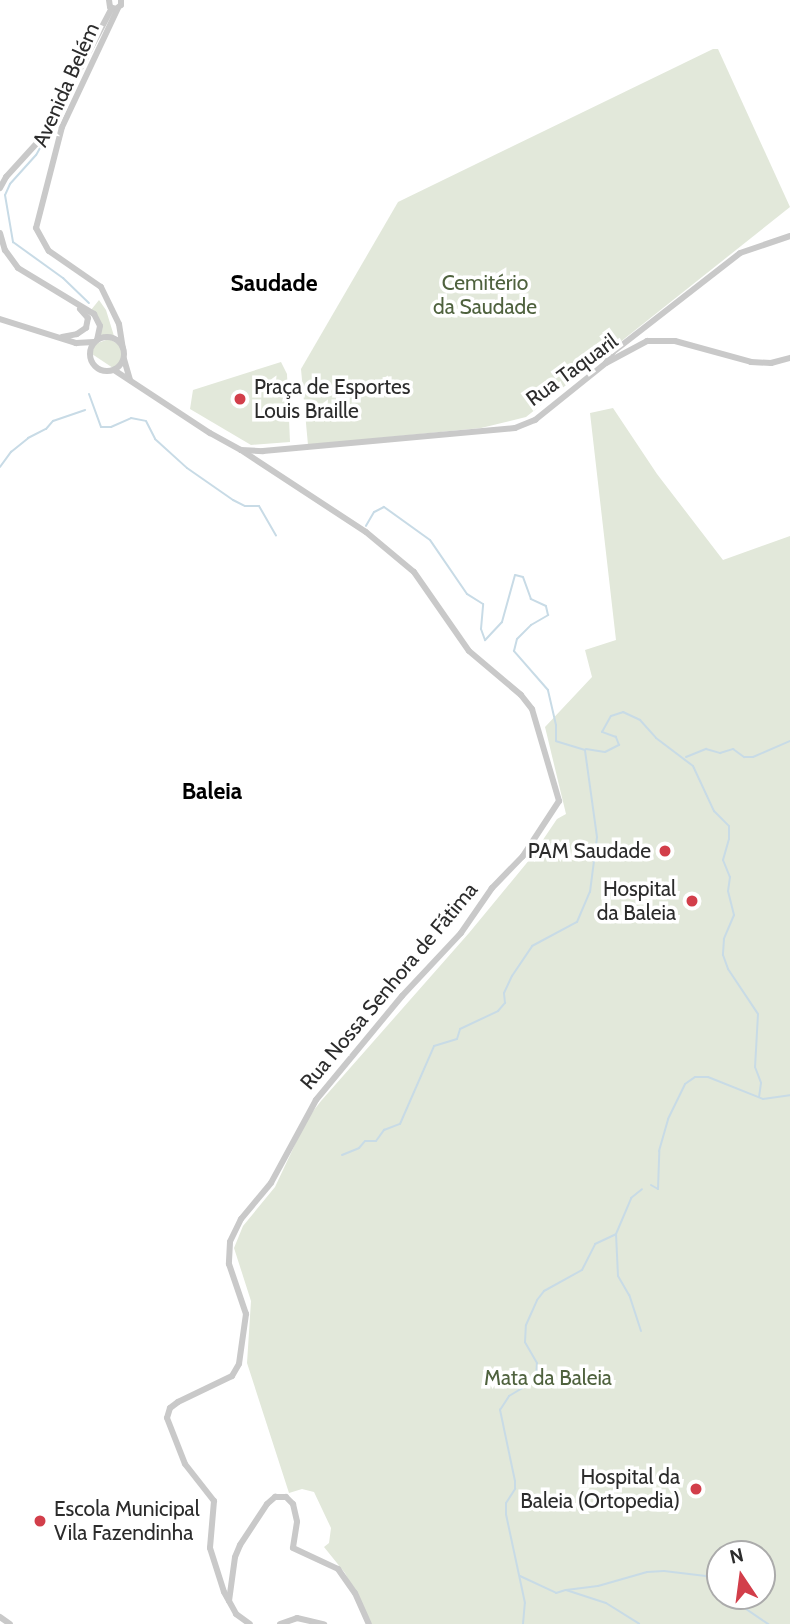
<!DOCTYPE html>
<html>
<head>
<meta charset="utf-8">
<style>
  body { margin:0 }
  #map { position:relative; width:790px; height:1624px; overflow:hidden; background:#fff; font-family:Cabin,sans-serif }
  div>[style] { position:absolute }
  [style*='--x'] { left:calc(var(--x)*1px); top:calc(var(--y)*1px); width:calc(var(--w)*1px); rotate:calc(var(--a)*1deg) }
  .green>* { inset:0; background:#e2e8da }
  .stream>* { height:2px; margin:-1px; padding:0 1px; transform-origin:1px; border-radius:1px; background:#c8dbe6 }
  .tertiary>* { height:6px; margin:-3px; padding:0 3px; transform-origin:3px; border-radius:3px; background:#c9c9c9 }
  .tertiary>.ring { margin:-3px; padding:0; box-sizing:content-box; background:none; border:6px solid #c9c9c9; border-radius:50% }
  .dots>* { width:19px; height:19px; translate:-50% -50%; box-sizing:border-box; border:4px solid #fff; border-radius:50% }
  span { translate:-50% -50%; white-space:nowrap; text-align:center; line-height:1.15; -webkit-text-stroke:7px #fff; paint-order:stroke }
  .street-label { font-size:21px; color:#2c2c2c }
  .park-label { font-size:21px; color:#4f623e }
  .poi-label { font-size:21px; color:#2c2c2c }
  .left { translate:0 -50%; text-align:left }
  .right { translate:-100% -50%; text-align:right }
  .neighbourhood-label { font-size:23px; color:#000; font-weight:700 }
  .north { position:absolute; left:706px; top:1540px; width:70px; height:70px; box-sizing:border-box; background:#fff; border:2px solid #ababab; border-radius:50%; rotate:347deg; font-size:19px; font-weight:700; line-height:28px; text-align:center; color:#2c2c2c }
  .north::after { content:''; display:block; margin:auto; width:24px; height:32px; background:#d23e4a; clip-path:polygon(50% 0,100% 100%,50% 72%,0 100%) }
</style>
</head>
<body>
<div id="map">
  <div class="green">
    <i style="clip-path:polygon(713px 49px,718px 49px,790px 207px,526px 417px,481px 428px,308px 445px,301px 369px,398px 202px)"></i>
    <i style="clip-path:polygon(99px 300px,106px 310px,114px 336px,101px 337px,100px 320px,91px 310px)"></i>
    <i style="clip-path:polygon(109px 339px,118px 344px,123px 353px,120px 362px,113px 368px,92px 354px,95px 344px)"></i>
    <i style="clip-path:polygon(281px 362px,287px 374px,290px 442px,251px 445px,190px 409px,193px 390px)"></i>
    <i style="clip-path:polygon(evenodd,613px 408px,657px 474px,723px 560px,790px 536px,790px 1624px,371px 1624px,345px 1573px,324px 1547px,329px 1543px,331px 1528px,314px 1492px,302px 1489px,289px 1493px,247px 1363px,251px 1301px,234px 1248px,243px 1226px,275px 1187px,307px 1119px,321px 1101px,469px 933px,530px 859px,557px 819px,566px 814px,545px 727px,592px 677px,585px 650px,616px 640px,590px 413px,613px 408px,720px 1554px,762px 1554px,762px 1596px,720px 1596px,720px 1554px)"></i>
  </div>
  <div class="stream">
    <i style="--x:45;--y:139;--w:18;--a:119"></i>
    <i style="--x:36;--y:155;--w:39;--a:132"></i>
    <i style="--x:10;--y:184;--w:12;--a:114"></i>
    <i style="--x:5;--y:195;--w:48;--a:80.3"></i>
    <i style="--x:13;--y:242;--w:62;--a:35.8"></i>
    <i style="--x:63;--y:278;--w:36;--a:44"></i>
    <i style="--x:89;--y:394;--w:35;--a:70"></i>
    <i style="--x:101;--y:427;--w:10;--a:0"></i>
    <i style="--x:111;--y:427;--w:22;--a:-24"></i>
    <i style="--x:131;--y:418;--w:15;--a:11"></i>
    <i style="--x:146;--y:421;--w:20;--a:63"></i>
    <i style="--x:155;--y:439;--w:43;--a:42.2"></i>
    <i style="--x:187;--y:468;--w:56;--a:34.8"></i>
    <i style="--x:233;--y:500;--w:13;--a:27"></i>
    <i style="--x:245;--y:506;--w:14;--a:0"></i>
    <i style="--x:259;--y:506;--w:34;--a:60"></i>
    <i style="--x:0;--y:467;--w:19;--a:-54"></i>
    <i style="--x:11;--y:452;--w:22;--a:-39"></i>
    <i style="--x:28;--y:438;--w:20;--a:-27"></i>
    <i style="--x:46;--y:429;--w:11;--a:-49"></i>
    <i style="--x:53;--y:421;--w:34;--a:-19"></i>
    <i style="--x:586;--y:749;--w:19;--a:9"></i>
    <i style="--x:605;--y:752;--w:16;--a:-27"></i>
    <i style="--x:619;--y:745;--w:9;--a:-111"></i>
    <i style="--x:616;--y:737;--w:15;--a:-160"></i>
    <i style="--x:602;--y:732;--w:18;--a:-61"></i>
    <i style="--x:611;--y:716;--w:13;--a:-18"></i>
    <i style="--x:623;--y:712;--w:19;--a:25"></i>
    <i style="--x:640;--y:720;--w:24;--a:48"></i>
    <i style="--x:656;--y:738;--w:46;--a:37.1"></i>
    <i style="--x:693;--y:766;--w:50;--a:65"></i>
    <i style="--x:714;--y:811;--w:21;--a:45"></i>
    <i style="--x:729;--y:826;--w:13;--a:90"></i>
    <i style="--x:729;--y:839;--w:22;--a:106"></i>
    <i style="--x:723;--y:860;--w:18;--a:68"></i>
    <i style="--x:730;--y:877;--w:14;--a:98"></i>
    <i style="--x:728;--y:891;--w:25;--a:76"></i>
    <i style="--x:734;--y:915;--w:26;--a:113"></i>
    <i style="--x:724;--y:939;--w:16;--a:94"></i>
    <i style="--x:723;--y:955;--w:15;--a:70"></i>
    <i style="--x:728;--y:969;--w:54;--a:56.3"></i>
    <i style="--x:758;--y:1014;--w:53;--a:93.2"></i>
    <i style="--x:755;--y:1067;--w:17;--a:69"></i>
    <i style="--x:761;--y:1083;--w:14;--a:98"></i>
    <i style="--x:686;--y:757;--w:22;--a:-22"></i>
    <i style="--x:706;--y:749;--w:15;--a:16"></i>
    <i style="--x:720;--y:753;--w:14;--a:-17"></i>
    <i style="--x:733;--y:749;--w:14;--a:36"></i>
    <i style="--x:744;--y:757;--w:9;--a:0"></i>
    <i style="--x:753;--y:757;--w:40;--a:-23.4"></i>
    <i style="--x:342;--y:1155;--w:18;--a:-22"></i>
    <i style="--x:359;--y:1148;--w:9;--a:-49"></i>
    <i style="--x:365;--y:1141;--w:11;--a:0"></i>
    <i style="--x:376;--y:1141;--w:14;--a:-54"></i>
    <i style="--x:384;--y:1130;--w:17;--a:-21"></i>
    <i style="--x:400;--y:1124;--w:85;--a:-66.4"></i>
    <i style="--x:434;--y:1046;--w:24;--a:-17"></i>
    <i style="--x:457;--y:1039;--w:10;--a:-73"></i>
    <i style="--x:460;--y:1029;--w:42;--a:-25.3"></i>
    <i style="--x:498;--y:1011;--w:11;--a:-49"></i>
    <i style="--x:505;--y:1003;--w:10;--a:-96"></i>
    <i style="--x:504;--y:993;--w:19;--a:-65"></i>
    <i style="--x:512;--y:976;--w:36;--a:-56"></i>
    <i style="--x:532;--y:946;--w:51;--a:-28.1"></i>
    <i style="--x:577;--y:922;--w:33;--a:-67"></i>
    <i style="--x:590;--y:892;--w:55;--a:-82.7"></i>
    <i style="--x:597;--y:837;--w:88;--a:-97.9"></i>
    <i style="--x:585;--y:750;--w:30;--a:-163"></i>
    <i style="--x:556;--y:741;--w:16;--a:-90"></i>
    <i style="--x:556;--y:725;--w:36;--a:-103"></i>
    <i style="--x:548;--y:690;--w:52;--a:-131.1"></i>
    <i style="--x:514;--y:651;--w:12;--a:-76"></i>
    <i style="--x:517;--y:639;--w:20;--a:-45"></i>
    <i style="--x:531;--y:625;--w:20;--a:-30"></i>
    <i style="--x:548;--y:615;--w:9;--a:-103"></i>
    <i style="--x:546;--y:606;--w:17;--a:-155"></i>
    <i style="--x:531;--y:599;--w:23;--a:-110"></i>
    <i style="--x:523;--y:577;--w:8;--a:-166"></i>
    <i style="--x:515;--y:575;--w:49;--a:105.5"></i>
    <i style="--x:502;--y:622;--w:25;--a:133"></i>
    <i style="--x:485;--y:640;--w:12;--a:-110"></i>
    <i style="--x:481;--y:629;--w:25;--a:-85"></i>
    <i style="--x:483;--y:604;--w:19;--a:-148"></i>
    <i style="--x:467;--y:594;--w:65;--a:-124.4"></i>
    <i style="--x:430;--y:540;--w:57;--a:-144.3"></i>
    <i style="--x:384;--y:507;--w:11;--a:153"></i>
    <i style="--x:374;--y:512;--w:16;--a:120"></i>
    <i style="--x:651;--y:1185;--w:8;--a:30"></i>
    <i style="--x:658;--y:1189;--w:38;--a:-88"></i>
    <i style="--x:659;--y:1151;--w:33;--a:-74"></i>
    <i style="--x:668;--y:1119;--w:39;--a:-64"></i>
    <i style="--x:685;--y:1084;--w:12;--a:-35"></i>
    <i style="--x:695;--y:1077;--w:13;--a:0"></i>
    <i style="--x:708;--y:1077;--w:59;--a:21.8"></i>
    <i style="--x:763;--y:1099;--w:27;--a:-8"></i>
    <i style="--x:641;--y:1331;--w:38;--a:-108"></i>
    <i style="--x:629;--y:1295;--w:22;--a:-120"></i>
    <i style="--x:618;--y:1276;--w:42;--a:-92.7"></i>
    <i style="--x:616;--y:1234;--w:39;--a:-67"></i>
    <i style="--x:631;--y:1198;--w:14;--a:-39"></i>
    <i style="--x:520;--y:1576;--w:40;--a:25"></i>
    <i style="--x:556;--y:1593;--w:10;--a:-17"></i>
    <i style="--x:566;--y:1590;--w:42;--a:18"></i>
    <i style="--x:606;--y:1603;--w:39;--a:32"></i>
    <i style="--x:566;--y:1590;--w:32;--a:-7"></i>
    <i style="--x:598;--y:1586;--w:51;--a:-15.9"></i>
    <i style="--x:647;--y:1572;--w:17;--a:-3"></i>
    <i style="--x:664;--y:1571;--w:42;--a:6.8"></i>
    <i style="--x:706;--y:1576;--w:21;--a:49"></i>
    <i style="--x:727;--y:1596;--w:50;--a:34.3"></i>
    <i style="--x:523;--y:1624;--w:21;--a:-85"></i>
    <i style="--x:525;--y:1603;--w:91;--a:-102.1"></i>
    <i style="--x:506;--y:1514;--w:11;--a:-90"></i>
    <i style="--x:506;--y:1503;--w:17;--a:-57"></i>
    <i style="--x:515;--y:1489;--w:8;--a:-90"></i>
    <i style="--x:515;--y:1481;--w:73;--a:-101.9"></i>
    <i style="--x:500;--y:1410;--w:17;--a:-57"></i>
    <i style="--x:509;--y:1396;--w:31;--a:-31"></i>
    <i style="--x:536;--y:1380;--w:17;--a:-87"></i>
    <i style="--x:537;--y:1363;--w:24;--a:-120"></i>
    <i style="--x:525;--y:1342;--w:17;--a:-87"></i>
    <i style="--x:526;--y:1325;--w:27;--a:-66"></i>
    <i style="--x:537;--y:1300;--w:11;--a:-52"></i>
    <i style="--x:544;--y:1291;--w:43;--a:-28.9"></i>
    <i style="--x:582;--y:1270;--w:29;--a:-63"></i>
    <i style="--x:595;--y:1244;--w:23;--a:-25"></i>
  </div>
  <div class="tertiary">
    <i style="--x:109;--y:0;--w:7;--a:82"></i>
    <i style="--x:110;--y:7;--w:6;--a:18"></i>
    <i style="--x:116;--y:9;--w:6;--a:-39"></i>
    <i style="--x:121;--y:5;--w:5;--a:-90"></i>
    <i style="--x:118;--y:8;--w:132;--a:115.2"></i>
    <i style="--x:62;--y:127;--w:104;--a:104.4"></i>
    <i style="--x:36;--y:228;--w:26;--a:61"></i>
    <i style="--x:49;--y:251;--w:63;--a:34.7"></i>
    <i style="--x:101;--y:287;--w:41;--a:64.1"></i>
    <i style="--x:119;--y:324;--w:24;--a:81"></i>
    <i style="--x:0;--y:188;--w:13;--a:-61"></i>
    <i style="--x:6;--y:177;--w:59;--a:-47.7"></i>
    <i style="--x:46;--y:133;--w:141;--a:-62.2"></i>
    <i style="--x:0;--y:233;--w:18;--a:74"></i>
    <i style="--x:5;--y:250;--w:22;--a:54"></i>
    <i style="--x:18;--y:268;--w:89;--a:31.2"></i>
    <i style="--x:94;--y:314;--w:13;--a:63"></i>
    <i style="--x:100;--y:326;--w:14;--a:102"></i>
    <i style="--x:0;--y:319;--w:80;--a:17.5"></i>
    <i style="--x:76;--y:343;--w:18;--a:-3"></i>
    <i style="--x:62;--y:337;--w:15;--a:-11"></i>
    <i style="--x:77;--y:334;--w:11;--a:-34"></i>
    <i style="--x:86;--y:328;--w:10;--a:-79"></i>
    <i style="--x:88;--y:318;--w:12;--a:-132"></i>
    <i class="ring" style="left:90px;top:337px;width:28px;height:28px"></i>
    <i style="--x:124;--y:359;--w:22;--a:74"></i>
    <i style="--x:607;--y:361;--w:11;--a:-56"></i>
    <i style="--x:613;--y:352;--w:161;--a:-37.9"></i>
    <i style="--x:740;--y:253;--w:53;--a:-18.8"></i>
    <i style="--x:114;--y:370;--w:115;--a:33.3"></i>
    <i style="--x:210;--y:433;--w:35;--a:29"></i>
    <i style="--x:241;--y:450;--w:22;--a:3"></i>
    <i style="--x:263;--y:451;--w:253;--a:-5.2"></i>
    <i style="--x:515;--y:428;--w:22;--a:-22"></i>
    <i style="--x:535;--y:420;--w:91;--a:-38.8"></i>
    <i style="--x:606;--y:363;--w:47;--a:-28.2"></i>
    <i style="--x:647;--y:341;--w:28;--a:0"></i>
    <i style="--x:675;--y:341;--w:79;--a:15.4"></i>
    <i style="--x:751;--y:362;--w:20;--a:3"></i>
    <i style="--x:771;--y:363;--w:20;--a:-15"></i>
    <i style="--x:241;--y:450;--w:149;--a:33.3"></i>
    <i style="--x:366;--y:532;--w:62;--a:39.8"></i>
    <i style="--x:414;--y:572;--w:96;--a:55.2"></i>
    <i style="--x:469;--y:651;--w:68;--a:40.2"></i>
    <i style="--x:521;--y:695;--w:18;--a:52"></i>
    <i style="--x:532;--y:709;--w:96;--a:73.6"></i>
    <i style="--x:559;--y:801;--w:66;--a:123.2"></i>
    <i style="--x:523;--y:856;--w:45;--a:134.1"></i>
    <i style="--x:492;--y:888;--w:55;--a:124.6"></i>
    <i style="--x:461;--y:933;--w:86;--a:133.1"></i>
    <i style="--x:402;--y:996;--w:135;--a:129.6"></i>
    <i style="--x:316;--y:1100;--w:94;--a:118.5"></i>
    <i style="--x:271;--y:1183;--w:47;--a:129.8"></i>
    <i style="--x:241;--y:1219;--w:25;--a:116"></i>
    <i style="--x:230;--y:1242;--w:22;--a:93"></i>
    <i style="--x:229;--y:1264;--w:53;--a:71.2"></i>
    <i style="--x:246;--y:1314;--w:50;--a:98"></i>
    <i style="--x:239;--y:1364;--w:14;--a:120"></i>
    <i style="--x:232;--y:1376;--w:60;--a:154.3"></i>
    <i style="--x:178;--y:1402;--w:10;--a:143"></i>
    <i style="--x:170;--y:1408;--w:10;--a:107"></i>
    <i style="--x:167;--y:1418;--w:49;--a:68.6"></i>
    <i style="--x:185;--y:1464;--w:47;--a:51.9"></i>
    <i style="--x:214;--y:1501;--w:47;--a:94.9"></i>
    <i style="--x:210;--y:1548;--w:46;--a:72.3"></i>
    <i style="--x:224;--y:1592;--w:25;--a:61"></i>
    <i style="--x:236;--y:1614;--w:17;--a:36"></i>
    <i style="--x:229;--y:1601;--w:44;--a:-82.2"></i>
    <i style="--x:235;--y:1557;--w:13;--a:-67"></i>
    <i style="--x:240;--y:1545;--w:49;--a:-56.6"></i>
    <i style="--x:267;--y:1504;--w:11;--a:-41"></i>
    <i style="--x:275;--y:1497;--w:11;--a:0"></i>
    <i style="--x:286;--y:1497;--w:10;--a:45"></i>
    <i style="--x:293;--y:1504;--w:18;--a:77"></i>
    <i style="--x:297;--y:1522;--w:26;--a:99"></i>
    <i style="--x:293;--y:1548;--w:50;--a:25"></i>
    <i style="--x:338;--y:1569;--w:29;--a:55"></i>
    <i style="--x:355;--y:1593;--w:34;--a:66"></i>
    <i style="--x:0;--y:1617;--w:12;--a:35"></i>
    <i style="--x:280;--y:1624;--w:18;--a:-19"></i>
    <i style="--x:297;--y:1618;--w:28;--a:13"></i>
  </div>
  <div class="dots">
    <i style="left:240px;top:399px;background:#d23e4a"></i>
    <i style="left:665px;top:851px;background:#d23e4a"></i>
    <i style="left:692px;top:901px;background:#d23e4a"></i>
    <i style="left:696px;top:1489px;background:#d23e4a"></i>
    <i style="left:40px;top:1521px;background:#d23e4a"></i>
  </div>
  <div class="street-label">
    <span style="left:66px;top:85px;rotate:-66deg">Avenida Belém</span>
    <span style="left:572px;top:370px;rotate:-36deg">Rua Taquaril</span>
    <span style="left:389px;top:986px;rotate:-50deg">Rua Nossa Senhora de Fátima</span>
  </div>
  <div class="park-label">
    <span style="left:485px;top:295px">Cemitério<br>da Saudade</span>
    <span style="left:548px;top:1378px">Mata da Baleia</span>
  </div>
  <div class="poi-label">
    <span class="left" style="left:254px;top:399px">Praça de Esportes<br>Louis Braille</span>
    <span class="right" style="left:651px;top:851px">PAM Saudade</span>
    <span class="right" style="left:676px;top:901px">Hospital<br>da Baleia</span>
    <span class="right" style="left:680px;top:1489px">Hospital da<br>Baleia (Ortopedia)</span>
    <span class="left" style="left:54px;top:1521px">Escola Municipal<br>Vila Fazendinha</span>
  </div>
  <div class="neighbourhood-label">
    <span style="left:274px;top:283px">Saudade</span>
    <span style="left:212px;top:791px">Baleia</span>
  </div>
  <div class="north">N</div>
</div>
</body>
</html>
